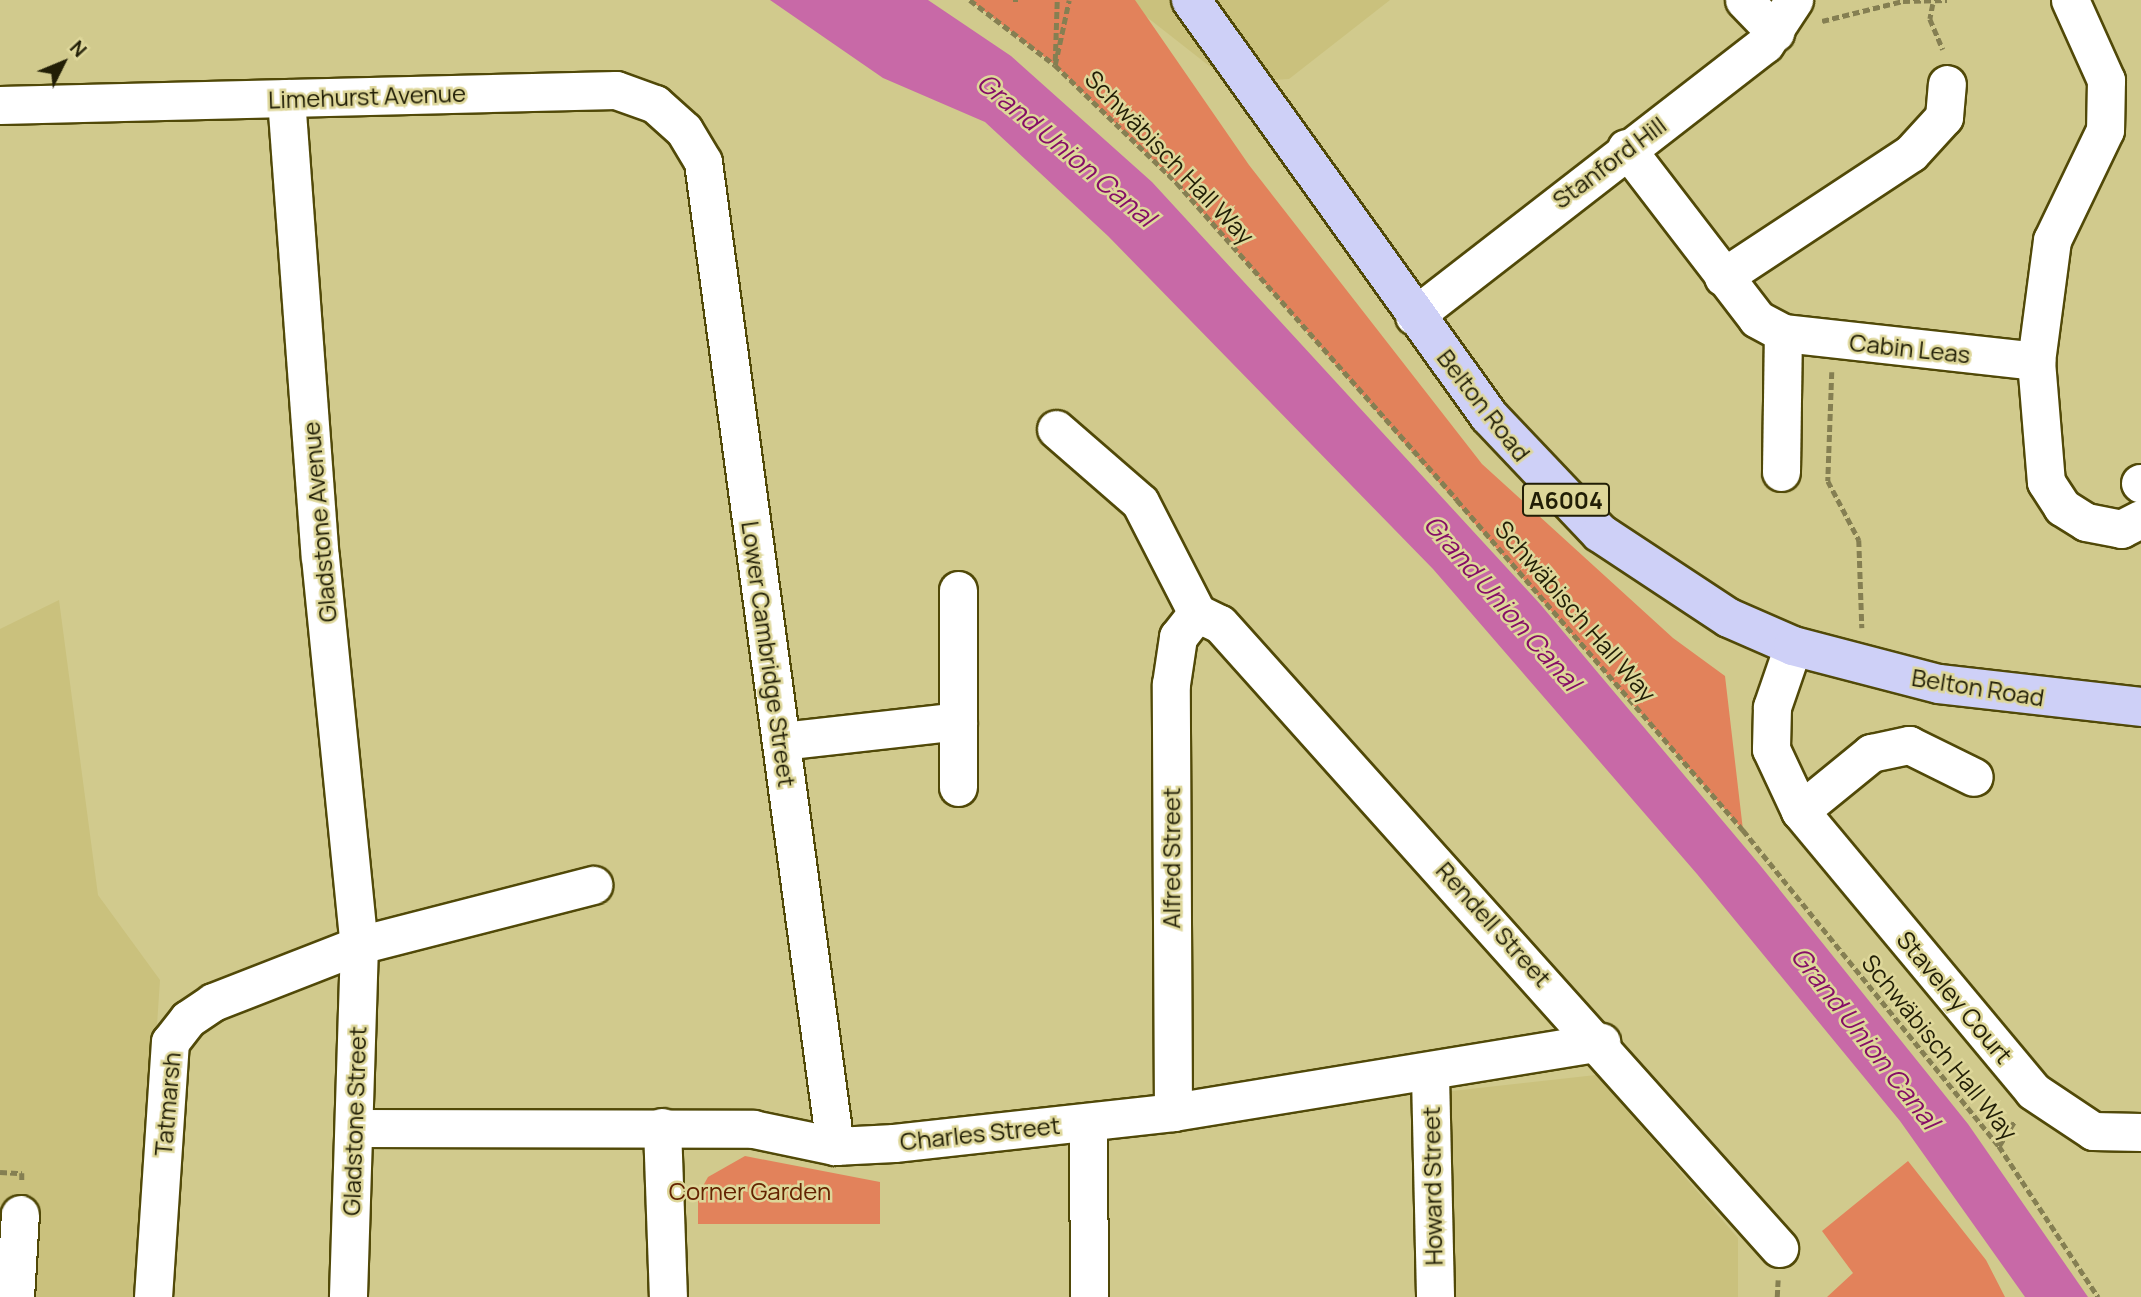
<!DOCTYPE html>
<html>
<head>
<meta charset="utf-8">
<style>
  body { margin:0 }
  #map { position:relative; width:2141px; height:1297px; overflow:hidden; background:#d1ca8d; font-family:Manrope,sans-serif }
  div>[style] { position:absolute }
  [style*='--x'] { left:calc(var(--x)*1px); top:calc(var(--y)*1px); width:calc(var(--w)*1px); rotate:calc(var(--a)*1deg) }
  .built>* { inset:0; background:#cac17d }
  .green>* { inset:0; background:#e2825b }
  .water>* { inset:0; background:#c869a7 }
  .path>* { height:4.5px; margin-top:-2.25px; transform-origin:0; background:repeating-linear-gradient(90deg,#857f52 0 7px,transparent 0 10.5px) }
  .roads { filter:drop-shadow(2px 0 #514908) drop-shadow(-2px 0 #514908) drop-shadow(0 2px #514908) drop-shadow(0 -2px #514908) }
  .minor>* { height:37px; margin:-18.5px; padding:0 18.5px; transform-origin:18.5px; border-radius:18.5px; background:#fff }
  .major>* { height:38px; margin:-19px; padding:0 19px; transform-origin:19px; border-radius:19px; background:#ced0f7 }
  span { translate:-50% -50%; white-space:nowrap; text-align:center; line-height:1.15; -webkit-text-stroke:5px #ded79a; paint-order:stroke }
  .shield-label span { padding:2px 5px; background:#ded79a; border:2px solid; border-radius:5px; -webkit-text-stroke-width:0 }
  .shield-label { font-size:23px; color:#211e06; font-weight:700 }
  .street-label { font-size:24px; color:#211e06 }
  .park-label { font-size:24px; color:#642201 }
  .water-label { font-size:26px; color:#860e67; font-style:italic }
  .north { position:absolute; left:28px; top:28px; width:70px; height:70px; -webkit-text-stroke:5px #ded79a; paint-order:stroke; rotate:47deg; font-size:19px; font-weight:700; line-height:28px; text-align:center; color:#211e06 }
  .north::after { content:''; display:block; margin:auto; width:24px; height:32px; background:#211e06; clip-path:polygon(50% 0,100% 100%,50% 72%,0 100%) }
</style>
</head>
<body>
<div id="map">
  <div class="built">
    <i style="clip-path:polygon(1125px 0,1390px 0,1289px 79px,1231px 83px)"></i>
    <i style="clip-path:polygon(59px 600px,98px 895px,160px 980px,139px 1297px,0 1297px,0 629px)"></i>
    <i style="clip-path:polygon(1596px 1075px,1738px 1238px,1738px 1297px,1449px 1297px,1443px 1092px)"></i>
  </div>
  <div class="green">
    <i style="clip-path:polygon(970px 0,1135px 0,1249px 165px,1482px 464px,1673px 638px,1725px 676px,1743px 830px,1177px 183px,1055px 65px)"></i>
    <i style="clip-path:polygon(745px 1156px,880px 1182px,880px 1224px,698px 1224px,698px 1195px,708px 1177px)"></i>
    <i style="clip-path:polygon(1908px 1161px,1986px 1260px,2005px 1297px,1827px 1297px,1853px 1273px,1822px 1231px)"></i>
  </div>
  <div class="water">
    <i style="clip-path:polygon(770px 0,928px 0,1011px 56px,1152px 182px,1540px 604px,1759px 864px,1968px 1124px,2088px 1297px,2025px 1297px,1900px 1121px,1697px 874px,1433px 569px,1108px 236px,985px 122px,883px 78px)"></i>
  </div>
  <div class="path">
    <i style="--x:970;--y:0;--w:107;--a:37.4"></i>
    <i style="--x:1055;--y:65;--w:170;--a:44"></i>
    <i style="--x:1177;--y:183;--w:423;--a:48.5"></i>
    <i style="--x:1457;--y:500;--w:437;--a:49.1"></i>
    <i style="--x:1743;--y:830;--w:407;--a:51"></i>
    <i style="--x:1999;--y:1146;--w:181;--a:56.7"></i>
    <i style="--x:1013;--y:0;--w:5;--a:0"></i>
    <i style="--x:1933;--y:4;--w:15;--a:101"></i>
    <i style="--x:1930;--y:19;--w:33;--a:67"></i>
    <i style="--x:1822;--y:21;--w:83;--a:-13.9"></i>
    <i style="--x:1903;--y:1;--w:44;--a:-1.3"></i>
    <i style="--x:1055;--y:61;--w:61;--a:-88.1"></i>
    <i style="--x:1055;--y:65;--w:66;--a:-77.8"></i>
    <i style="--x:1832;--y:372;--w:109;--a:92.1"></i>
    <i style="--x:1828;--y:481;--w:67;--a:62.3"></i>
    <i style="--x:1859;--y:540;--w:88;--a:88"></i>
    <i style="--x:1999;--y:1146;--w:31;--a:-58"></i>
    <i style="--x:0;--y:1172;--w:22;--a:3"></i>
    <i style="--x:22;--y:1173;--w:8;--a:90"></i>
    <i style="--x:1777;--y:1297;--w:17;--a:-87"></i>
  </div>
  <div class="roads">
    <div class="minor">
      <i style="--x:1744;--y:0;--w:45;--a:45.9"></i>
      <i style="--x:2070;--y:0;--w:88;--a:65.8"></i>
      <i style="--x:2106;--y:80;--w:50;--a:91.1"></i>
      <i style="--x:2105;--y:130;--w:122;--a:115.7"></i>
      <i style="--x:2052;--y:240;--w:122;--a:97.5"></i>
      <i style="--x:2036;--y:361;--w:121;--a:85.3"></i>
      <i style="--x:2046;--y:482;--w:30;--a:57"></i>
      <i style="--x:2062;--y:507;--w:28;--a:32"></i>
      <i style="--x:2086;--y:522;--w:36;--a:11"></i>
      <i style="--x:2121;--y:529;--w:22;--a:-27"></i>
      <i style="--x:286;--y:98;--w:460;--a:85.8"></i>
      <i style="--x:320;--y:557;--w:390;--a:84.3"></i>
      <i style="--x:359;--y:945;--w:352;--a:91.8"></i>
      <i style="--x:0;--y:105;--w:616;--a:-1.39"></i>
      <i style="--x:616;--y:90;--w:41;--a:19.7"></i>
      <i style="--x:655;--y:104;--w:39;--a:42"></i>
      <i style="--x:684;--y:130;--w:37;--a:59"></i>
      <i style="--x:703;--y:162;--w:993;--a:82.36"></i>
      <i style="--x:1626;--y:148;--w:215;--a:52.5"></i>
      <i style="--x:1757;--y:319;--w:30;--a:28"></i>
      <i style="--x:1783;--y:333;--w:255;--a:6.3"></i>
      <i style="--x:1723;--y:277;--w:225;--a:-33.4"></i>
      <i style="--x:1911;--y:153;--w:49;--a:-47.5"></i>
      <i style="--x:1944;--y:117;--w:33;--a:-85"></i>
      <i style="--x:1414;--y:316;--w:444;--a:-37.8"></i>
      <i style="--x:1765;--y:44;--w:53;--a:-56.6"></i>
      <i style="--x:1056;--y:429;--w:111;--a:41"></i>
      <i style="--x:1140;--y:502;--w:125;--a:62.8"></i>
      <i style="--x:1781;--y:472;--w:139;--a:-89.2"></i>
      <i style="--x:2140;--y:483;--w:1;--a:45"></i>
      <i style="--x:1197;--y:613;--w:25;--a:26"></i>
      <i style="--x:1220;--y:624;--w:838;--a:48.14"></i>
      <i style="--x:1793;--y:646;--w:65;--a:109"></i>
      <i style="--x:1772;--y:707;--w:42;--a:91.4"></i>
      <i style="--x:1771;--y:749;--w:68;--a:64.9"></i>
      <i style="--x:1800;--y:811;--w:364;--a:50.2"></i>
      <i style="--x:2033;--y:1091;--w:72;--a:33.7"></i>
      <i style="--x:2093;--y:1131;--w:48;--a:1.2"></i>
      <i style="--x:781;--y:741;--w:178;--a:-6.4"></i>
      <i style="--x:958;--y:787;--w:197;--a:-90"></i>
      <i style="--x:1800;--y:811;--w:92;--a:-39.2"></i>
      <i style="--x:1871;--y:753;--w:39;--a:-12"></i>
      <i style="--x:1909;--y:745;--w:72;--a:26.2"></i>
      <i style="--x:1430;--y:1075;--w:222;--a:88.7"></i>
      <i style="--x:1173;--y:1112;--w:428;--a:-90.3"></i>
      <i style="--x:1171;--y:684;--w:48;--a:-81.5"></i>
      <i style="--x:1178;--y:637;--w:31;--a:-52"></i>
      <i style="--x:1088;--y:1122;--w:175;--a:89.7"></i>
      <i style="--x:662;--y:1127;--w:170;--a:88"></i>
      <i style="--x:354;--y:1128;--w:399;--a:0.1"></i>
      <i style="--x:753;--y:1129;--w:84;--a:11.7"></i>
      <i style="--x:835;--y:1146;--w:59;--a:-2.9"></i>
      <i style="--x:894;--y:1143;--w:281;--a:-6.3"></i>
      <i style="--x:1173;--y:1112;--w:434;--a:-9.3"></i>
      <i style="--x:15;--y:1297;--w:83;--a:-86.6"></i>
      <i style="--x:153;--y:1297;--w:256;--a:-86.2"></i>
      <i style="--x:170;--y:1042;--w:29;--a:-52"></i>
      <i style="--x:188;--y:1019;--w:30;--a:-34"></i>
      <i style="--x:213;--y:1002;--w:157;--a:-21.3"></i>
      <i style="--x:359;--y:945;--w:242;--a:-14.4"></i>
    </div>
    <div class="major">
      <i style="--x:1191;--y:0;--w:512;--a:54.38"></i>
      <i style="--x:1489;--y:416;--w:161;--a:46.5"></i>
      <i style="--x:1600;--y:533;--w:154;--a:33.4"></i>
      <i style="--x:1729;--y:618;--w:70;--a:23.6"></i>
      <i style="--x:1793;--y:646;--w:151;--a:14.6"></i>
      <i style="--x:1939;--y:684;--w:203;--a:6.5"></i>
    </div>
  </div>
  <div class="shield-label">
    <span style="left:1566px;top:500px">A6004</span>
  </div>
  <div class="street-label">
    <span style="left:367px;top:96px;rotate:-2deg">Limehurst Avenue</span>
    <span style="left:1170px;top:157px;rotate:46deg">Schwäbisch Hall Way</span>
    <span style="left:1609px;top:162px;rotate:-37deg">Stanford Hill</span>
    <span style="left:1910px;top:348px;rotate:6deg">Cabin Leas</span>
    <span style="left:1484px;top:405px;rotate:52deg">Belton Road</span>
    <span style="left:319px;top:522px;rotate:-95deg">Gladstone Avenue</span>
    <span style="left:1576px;top:611px;rotate:49deg">Schwäbisch Hall Way</span>
    <span style="left:769px;top:654px;rotate:82deg">Lower Cambridge Street</span>
    <span style="left:1978px;top:687px;rotate:9deg">Belton Road</span>
    <span style="left:1171px;top:858px;rotate:-90deg">Alfred Street</span>
    <span style="left:1494px;top:924px;rotate:48deg">Rendell Street</span>
    <span style="left:1955px;top:997px;rotate:50deg">Staveley Court</span>
    <span style="left:1940px;top:1047px;rotate:51deg">Schwäbisch Hall Way</span>
    <span style="left:167px;top:1104px;rotate:-85deg">Tatmarsh</span>
    <span style="left:354px;top:1121px;rotate:-88deg">Gladstone Street</span>
    <span style="left:980px;top:1133px;rotate:-6deg">Charles Street</span>
    <span style="left:1432px;top:1186px;rotate:-91deg">Howard Street</span>
  </div>
  <div class="park-label">
    <span style="left:750px;top:1191px">Corner Garden</span>
  </div>
  <div class="water-label">
    <span style="left:1066px;top:150px;rotate:40deg">Grand Union Canal</span>
    <span style="left:1502px;top:603px;rotate:49deg">Grand Union Canal</span>
    <span style="left:1865px;top:1038px;rotate:52deg">Grand Union Canal</span>
  </div>
  <div class="north">N</div>
</div>
</body>
</html>
